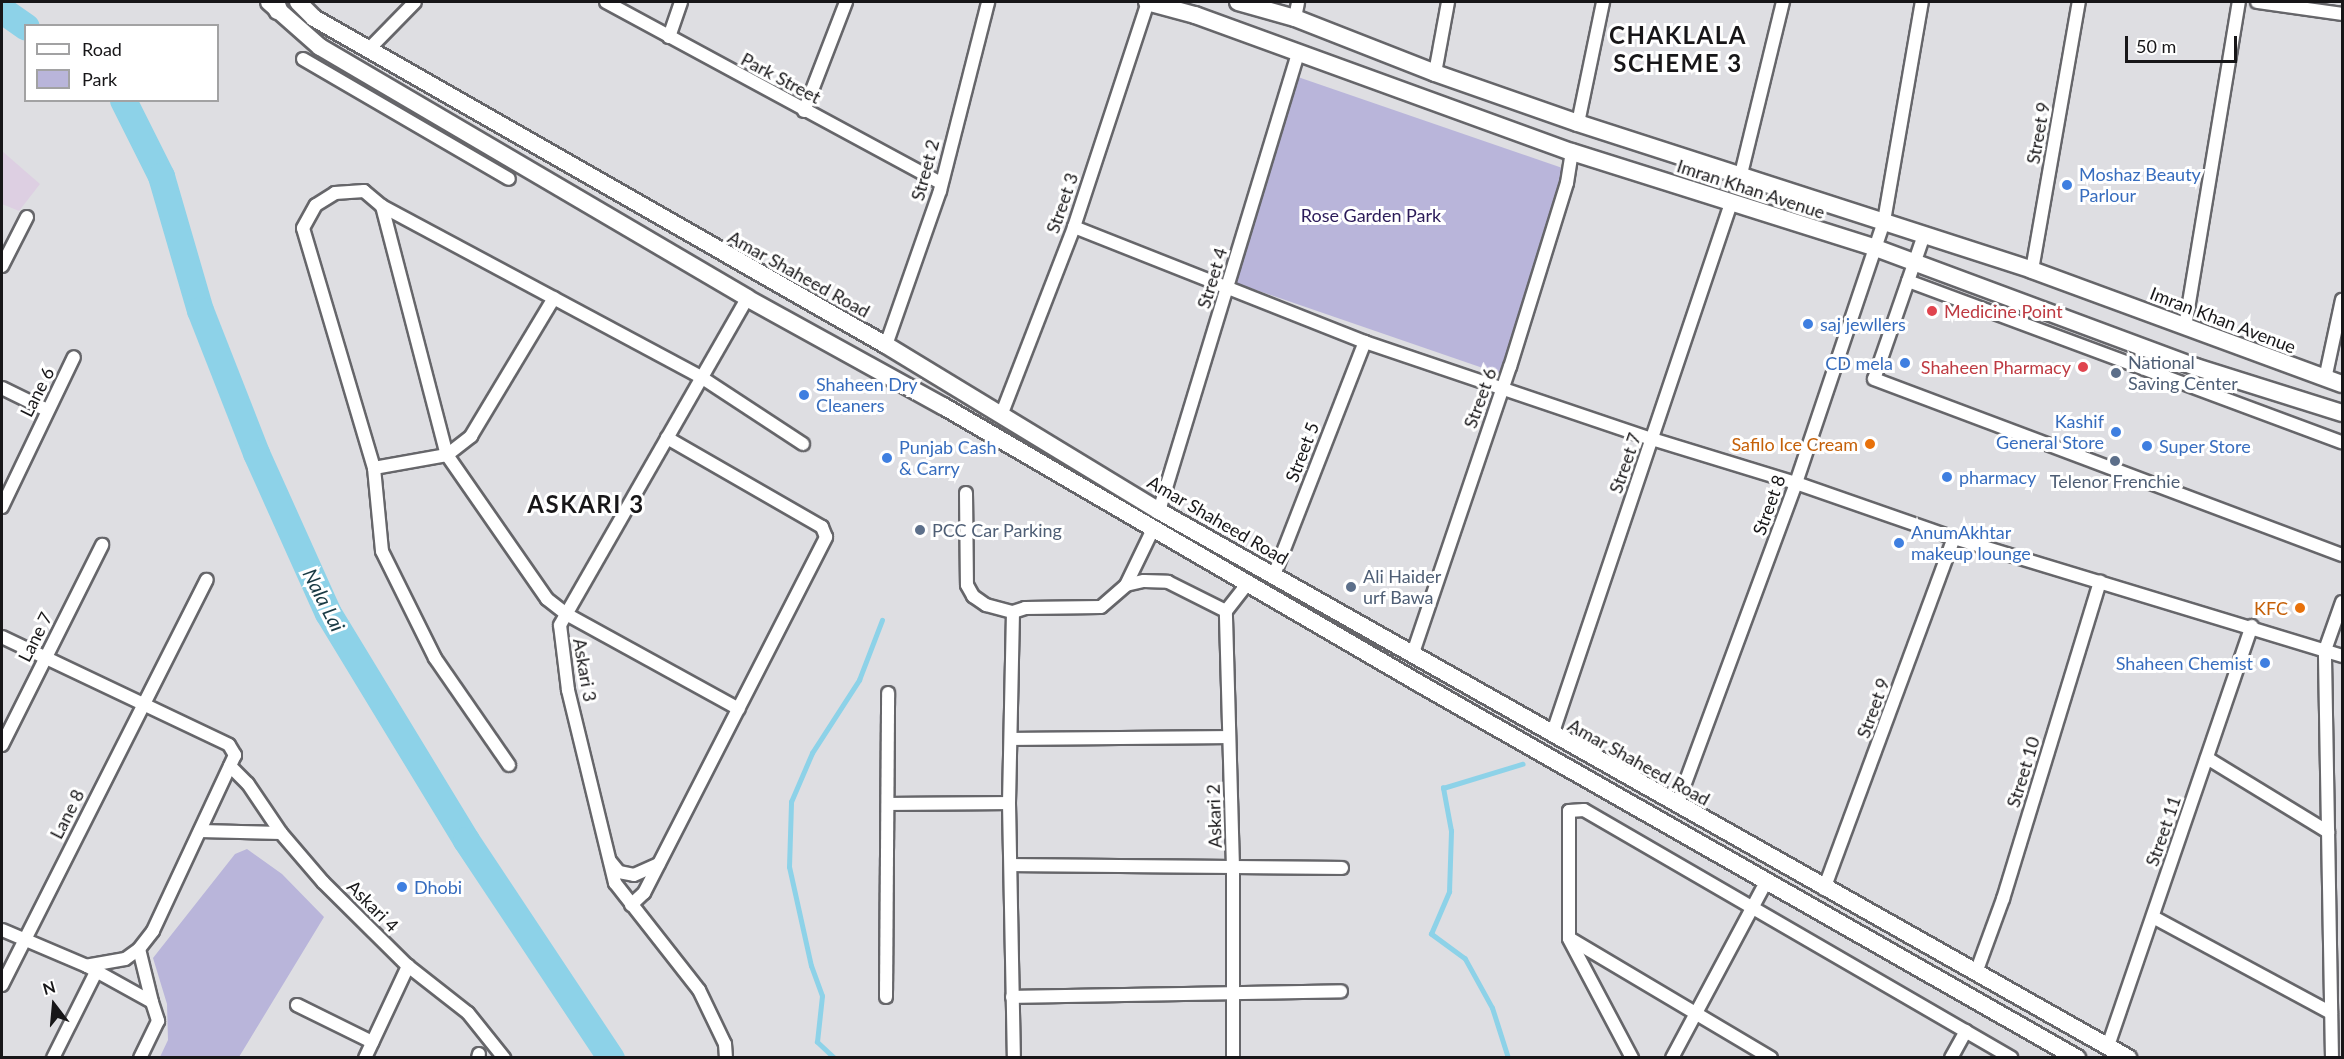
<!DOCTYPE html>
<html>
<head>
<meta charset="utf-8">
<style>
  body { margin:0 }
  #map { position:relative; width:2344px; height:1059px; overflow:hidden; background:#dedee2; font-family:Lato,sans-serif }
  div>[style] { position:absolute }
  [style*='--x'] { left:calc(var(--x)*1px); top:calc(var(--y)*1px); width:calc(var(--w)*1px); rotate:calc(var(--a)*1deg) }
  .education>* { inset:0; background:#ddcfe2 }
  .green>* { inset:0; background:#b9b5da; transform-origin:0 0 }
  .stream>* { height:4.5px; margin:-2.25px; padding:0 2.25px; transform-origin:2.25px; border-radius:2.25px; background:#8dd2e8 }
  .river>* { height:27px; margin:-13.5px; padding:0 13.5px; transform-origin:13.5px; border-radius:13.5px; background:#8dd2e8 }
  .roads { filter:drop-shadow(2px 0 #66666a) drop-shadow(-2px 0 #66666a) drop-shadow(0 2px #66666a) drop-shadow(0 -2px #66666a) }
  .street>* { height:12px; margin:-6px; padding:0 6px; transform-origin:6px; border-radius:6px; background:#fff }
  .secondary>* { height:16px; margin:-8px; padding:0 8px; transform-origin:8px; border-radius:8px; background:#fff }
  .primary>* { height:18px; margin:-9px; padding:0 9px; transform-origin:9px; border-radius:9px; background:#fff }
  .dots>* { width:16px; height:16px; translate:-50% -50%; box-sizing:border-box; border:3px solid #fff; border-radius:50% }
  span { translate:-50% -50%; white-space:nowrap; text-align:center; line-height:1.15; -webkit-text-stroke:6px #fff; paint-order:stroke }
  .street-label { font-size:18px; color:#171618 }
  .shop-label { font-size:18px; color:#366cbe }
  .left { translate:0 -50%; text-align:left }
  .right { translate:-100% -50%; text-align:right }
  .park-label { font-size:18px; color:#2b1b59 }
  .health-label { font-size:18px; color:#be3a42 }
  .service-label { font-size:18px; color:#4e5e75 }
  .food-label { font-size:18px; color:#c56008 }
  .water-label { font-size:20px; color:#193a44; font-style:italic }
  .district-label { font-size:24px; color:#171618; font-weight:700; letter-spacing:1.5px }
  .frame { position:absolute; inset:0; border:3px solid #171618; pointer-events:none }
  .legend { position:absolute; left:24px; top:24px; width:195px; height:78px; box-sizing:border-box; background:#fff; border:2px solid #a2a2a3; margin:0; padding:8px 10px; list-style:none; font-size:18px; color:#171618 }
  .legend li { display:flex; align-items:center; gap:12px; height:30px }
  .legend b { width:30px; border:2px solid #a2a2a3 }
  .north { position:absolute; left:24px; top:975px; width:60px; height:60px; -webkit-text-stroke:4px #fff; paint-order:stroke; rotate:344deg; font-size:16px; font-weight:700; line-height:24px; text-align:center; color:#171618 }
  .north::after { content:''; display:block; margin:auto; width:21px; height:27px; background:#171618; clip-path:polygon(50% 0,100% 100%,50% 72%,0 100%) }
  .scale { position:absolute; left:2125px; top:36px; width:112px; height:27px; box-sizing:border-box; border:3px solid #171618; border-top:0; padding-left:8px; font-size:18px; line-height:21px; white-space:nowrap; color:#171618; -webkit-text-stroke:4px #fff; paint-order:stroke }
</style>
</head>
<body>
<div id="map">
  <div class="education">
    <i style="clip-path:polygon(2px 151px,40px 184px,19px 211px,2px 204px)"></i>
  </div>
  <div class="green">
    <i style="left:1295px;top:76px;width:295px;height:215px;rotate:19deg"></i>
    <i style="clip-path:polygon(247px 849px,282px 874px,324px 917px,239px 1057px,160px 1057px,168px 1040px,167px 1004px,153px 958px,235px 854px)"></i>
  </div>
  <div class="stream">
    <i style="--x:834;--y:1058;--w:23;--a:-137"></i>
    <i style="--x:817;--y:1042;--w:46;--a:-83.8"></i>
    <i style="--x:822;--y:996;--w:32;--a:-110"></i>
    <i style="--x:811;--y:966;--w:101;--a:-102.5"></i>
    <i style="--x:789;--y:867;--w:65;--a:-88.2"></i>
    <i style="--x:791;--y:802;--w:53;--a:-66.8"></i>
    <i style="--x:812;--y:753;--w:87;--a:-57.2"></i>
    <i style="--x:859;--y:680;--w:64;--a:-69"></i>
    <i style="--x:1508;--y:1058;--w:52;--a:-107.7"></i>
    <i style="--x:1492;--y:1008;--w:56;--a:-118.9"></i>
    <i style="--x:1465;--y:959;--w:42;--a:-143.7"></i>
    <i style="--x:1431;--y:934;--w:46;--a:-66.8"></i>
    <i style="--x:1449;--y:892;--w:61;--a:-88.1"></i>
    <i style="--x:1451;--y:831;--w:44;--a:-100.5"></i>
    <i style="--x:1443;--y:788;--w:83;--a:-16.9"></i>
  </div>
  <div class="river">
    <i style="--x:2;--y:10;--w:29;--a:35"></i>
    <i style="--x:123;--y:100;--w:85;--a:63.4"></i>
    <i style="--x:161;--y:176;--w:140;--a:73.8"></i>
    <i style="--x:200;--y:310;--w:154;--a:68.6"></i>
    <i style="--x:256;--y:453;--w:175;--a:65.8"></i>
    <i style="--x:328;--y:613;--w:266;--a:58.7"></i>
    <i style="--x:466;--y:840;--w:262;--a:56.4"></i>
  </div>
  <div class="roads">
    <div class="street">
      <i style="--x:606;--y:2;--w:381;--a:28.4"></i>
      <i style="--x:2257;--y:2;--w:86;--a:8"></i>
      <i style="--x:1295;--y:18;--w:16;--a:-79"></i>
      <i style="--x:669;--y:37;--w:37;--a:-71"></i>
      <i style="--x:370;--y:48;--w:64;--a:-45.6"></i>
      <i style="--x:303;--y:59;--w:238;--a:30.2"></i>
      <i style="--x:1435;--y:73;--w:72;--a:-79.6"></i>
      <i style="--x:804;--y:111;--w:117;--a:-68.9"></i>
      <i style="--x:1578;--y:123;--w:124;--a:-78.3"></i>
      <i style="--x:1741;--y:174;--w:177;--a:-76.3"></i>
      <i style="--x:382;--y:206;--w:257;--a:75.4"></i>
      <i style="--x:447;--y:455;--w:175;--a:55.2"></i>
      <i style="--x:547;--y:599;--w:24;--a:38"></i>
      <i style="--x:566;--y:614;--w:197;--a:28.8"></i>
      <i style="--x:1074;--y:227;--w:313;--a:21.6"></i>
      <i style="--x:1365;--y:342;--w:303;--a:18.7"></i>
      <i style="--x:1652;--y:439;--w:151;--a:17"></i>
      <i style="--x:1796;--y:483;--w:167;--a:19.2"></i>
      <i style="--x:1954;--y:538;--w:406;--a:16.9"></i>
      <i style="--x:1924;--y:235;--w:152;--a:109.1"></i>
      <i style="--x:1874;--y:379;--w:500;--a:20.6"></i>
      <i style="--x:2;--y:266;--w:55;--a:-63"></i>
      <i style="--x:2032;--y:270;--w:272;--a:-80.1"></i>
      <i style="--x:1908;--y:281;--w:463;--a:20.4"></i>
      <i style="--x:2185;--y:327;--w:329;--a:-80.6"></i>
      <i style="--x:886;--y:345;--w:163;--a:-70.7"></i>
      <i style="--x:940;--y:191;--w:195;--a:-75.7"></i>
      <i style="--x:2325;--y:379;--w:81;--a:-77.9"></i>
      <i style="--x:2;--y:388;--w:50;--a:26.1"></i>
      <i style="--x:1002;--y:413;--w:199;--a:-68.8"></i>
      <i style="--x:1074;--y:227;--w:237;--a:-71.8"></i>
      <i style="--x:374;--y:468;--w:74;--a:-10.1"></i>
      <i style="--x:447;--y:455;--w:31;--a:-38"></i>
      <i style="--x:471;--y:436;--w:161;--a:-59"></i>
      <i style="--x:966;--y:493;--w:92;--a:89.4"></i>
      <i style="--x:967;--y:585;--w:13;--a:61"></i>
      <i style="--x:973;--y:596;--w:16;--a:35"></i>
      <i style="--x:986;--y:605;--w:28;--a:15"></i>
      <i style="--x:1013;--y:612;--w:13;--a:-18"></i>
      <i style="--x:1025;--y:608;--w:76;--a:-0.8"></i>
      <i style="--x:1101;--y:607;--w:33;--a:-41"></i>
      <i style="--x:1126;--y:585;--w:18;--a:-13"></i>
      <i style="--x:1144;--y:581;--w:24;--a:2"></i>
      <i style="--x:1168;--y:582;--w:65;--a:26.6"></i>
      <i style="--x:2;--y:507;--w:166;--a:-64.4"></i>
      <i style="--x:1159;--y:511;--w:478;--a:-73.1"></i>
      <i style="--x:1274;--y:575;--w:250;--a:-68.7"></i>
      <i style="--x:1126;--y:585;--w:64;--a:-64.2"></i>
      <i style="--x:1013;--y:612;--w:191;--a:91.2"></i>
      <i style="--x:1009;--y:803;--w:255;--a:88.9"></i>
      <i style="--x:2;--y:637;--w:251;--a:25.4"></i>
      <i style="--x:229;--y:745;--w:12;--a:59"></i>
      <i style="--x:235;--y:755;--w:194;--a:115"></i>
      <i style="--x:153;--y:931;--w:23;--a:128"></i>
      <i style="--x:139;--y:949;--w:17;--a:144"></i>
      <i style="--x:125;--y:959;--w:39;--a:170"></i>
      <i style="--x:87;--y:966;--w:92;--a:-157"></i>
      <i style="--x:1413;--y:653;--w:302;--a:-71.3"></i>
      <i style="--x:1510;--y:367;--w:193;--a:-72.8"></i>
      <i style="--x:1567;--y:183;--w:31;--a:-81"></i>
      <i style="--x:1552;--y:735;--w:561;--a:-71.4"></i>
      <i style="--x:1011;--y:739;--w:218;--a:-0.5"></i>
      <i style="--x:2;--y:745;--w:224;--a:-63.4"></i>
      <i style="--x:2207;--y:758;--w:142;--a:31.4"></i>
      <i style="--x:509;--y:765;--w:130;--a:-124.7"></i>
      <i style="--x:435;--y:658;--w:119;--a:-116.4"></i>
      <i style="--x:382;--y:551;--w:83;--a:-95.5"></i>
      <i style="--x:374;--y:468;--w:250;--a:-106.5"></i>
      <i style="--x:303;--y:228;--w:26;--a:-61"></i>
      <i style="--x:316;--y:205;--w:22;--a:-32"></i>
      <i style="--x:335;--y:193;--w:29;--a:-4"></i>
      <i style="--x:364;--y:191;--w:23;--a:40"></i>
      <i style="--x:382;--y:206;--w:362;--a:28.2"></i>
      <i style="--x:701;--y:377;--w:122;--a:33.3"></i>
      <i style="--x:230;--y:766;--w:25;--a:45"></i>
      <i style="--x:248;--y:784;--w:59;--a:56"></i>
      <i style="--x:281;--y:833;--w:65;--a:49.4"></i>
      <i style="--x:323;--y:882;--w:120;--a:44.7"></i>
      <i style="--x:408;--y:966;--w:76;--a:38.1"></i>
      <i style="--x:468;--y:1013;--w:58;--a:51.3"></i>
      <i style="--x:889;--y:804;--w:120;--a:-0.5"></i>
      <i style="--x:1677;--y:805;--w:343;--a:-69.7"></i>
      <i style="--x:1796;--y:483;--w:276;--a:-71.4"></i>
      <i style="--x:1884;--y:221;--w:222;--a:-80.2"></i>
      <i style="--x:200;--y:831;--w:81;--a:1.4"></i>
      <i style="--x:610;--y:861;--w:14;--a:51"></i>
      <i style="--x:619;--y:872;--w:15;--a:11"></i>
      <i style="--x:634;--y:875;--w:27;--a:-24"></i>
      <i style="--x:1011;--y:865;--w:331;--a:0.5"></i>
      <i style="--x:1824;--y:889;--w:374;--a:-69.7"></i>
      <i style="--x:631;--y:905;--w:18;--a:-43"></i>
      <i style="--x:644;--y:893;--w:400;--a:-62.9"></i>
      <i style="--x:826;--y:537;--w:11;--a:-112"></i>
      <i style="--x:822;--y:527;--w:179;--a:-150.1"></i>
      <i style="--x:2153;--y:917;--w:202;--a:28.3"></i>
      <i style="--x:1569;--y:939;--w:135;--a:62.1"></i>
      <i style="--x:139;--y:949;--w:55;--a:76.2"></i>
      <i style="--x:87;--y:966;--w:74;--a:29"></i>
      <i style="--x:152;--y:1002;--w:20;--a:72"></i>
      <i style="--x:158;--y:1021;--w:41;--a:115.9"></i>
      <i style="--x:1977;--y:970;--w:76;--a:-69.9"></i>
      <i style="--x:2003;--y:899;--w:332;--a:-73"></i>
      <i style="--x:2;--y:985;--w:454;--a:-63.2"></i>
      <i style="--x:886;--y:997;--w:304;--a:-89.6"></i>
      <i style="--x:1012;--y:997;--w:329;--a:-1"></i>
      <i style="--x:297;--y:1005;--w:84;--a:26.3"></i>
      <i style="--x:2108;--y:1046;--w:444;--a:-71.1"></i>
      <i style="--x:53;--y:1058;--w:96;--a:-63.4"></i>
      <i style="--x:365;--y:1058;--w:102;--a:-64.9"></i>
      <i style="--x:478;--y:1058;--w:4;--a:-76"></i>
      <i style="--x:726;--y:1058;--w:14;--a:-94"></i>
      <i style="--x:725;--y:1044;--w:60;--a:-115.7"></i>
      <i style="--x:699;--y:990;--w:136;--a:-128.1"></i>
      <i style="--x:615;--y:883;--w:199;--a:-103.7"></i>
      <i style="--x:568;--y:690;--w:65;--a:-97"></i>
      <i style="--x:560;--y:625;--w:377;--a:-60.2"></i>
      <i style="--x:1233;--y:1058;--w:190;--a:-90"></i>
      <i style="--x:1233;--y:868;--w:257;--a:-91.6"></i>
      <i style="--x:1226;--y:611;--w:37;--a:-52"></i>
      <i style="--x:1672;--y:1058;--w:202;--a:-61.9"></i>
      <i style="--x:1771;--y:1058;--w:235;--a:-149.3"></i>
      <i style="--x:1569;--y:938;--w:127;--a:-90"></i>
      <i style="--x:1569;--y:811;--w:15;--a:-4"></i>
      <i style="--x:1584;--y:810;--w:494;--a:30.1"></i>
      <i style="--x:1951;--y:1058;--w:31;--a:-61"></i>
      <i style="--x:2332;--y:1058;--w:408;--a:-91"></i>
      <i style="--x:2325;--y:650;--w:51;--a:-70.5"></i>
    </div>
    <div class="secondary">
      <i style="--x:269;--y:2;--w:68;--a:41.4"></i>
      <i style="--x:320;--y:47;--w:495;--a:30.4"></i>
      <i style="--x:747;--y:298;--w:224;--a:28.9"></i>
      <i style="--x:943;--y:406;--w:554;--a:30.22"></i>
      <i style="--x:1422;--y:685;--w:754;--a:29.66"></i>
      <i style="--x:298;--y:2;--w:23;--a:45"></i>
      <i style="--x:314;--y:18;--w:659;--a:29.76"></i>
      <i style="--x:886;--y:345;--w:320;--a:31.3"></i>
      <i style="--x:1159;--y:511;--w:1113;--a:29.44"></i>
      <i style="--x:1147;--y:2;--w:50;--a:15.2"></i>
      <i style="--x:1195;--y:15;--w:401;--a:20"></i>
      <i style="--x:1572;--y:152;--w:319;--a:17.5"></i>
      <i style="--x:1876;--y:248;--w:341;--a:20.4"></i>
      <i style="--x:2196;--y:367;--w:153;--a:17.5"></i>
      <i style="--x:1238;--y:2;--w:59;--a:15.7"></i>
      <i style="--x:1295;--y:18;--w:150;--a:21.4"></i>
      <i style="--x:1435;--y:73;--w:151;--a:19.3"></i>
      <i style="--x:1578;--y:123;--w:477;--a:17.9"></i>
      <i style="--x:2032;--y:270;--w:330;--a:20.2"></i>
    </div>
    <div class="primary">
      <i style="--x:275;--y:2;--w:9;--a:69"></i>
    </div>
  </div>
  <div class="dots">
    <i style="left:2067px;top:185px;background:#3f7fe0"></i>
    <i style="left:1932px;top:311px;background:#e0444e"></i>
    <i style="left:1808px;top:324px;background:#3f7fe0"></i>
    <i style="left:1905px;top:363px;background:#3f7fe0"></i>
    <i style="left:2083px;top:367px;background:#e0444e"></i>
    <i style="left:2116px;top:373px;background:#5c6f8a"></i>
    <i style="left:804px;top:395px;background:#3f7fe0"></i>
    <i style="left:2116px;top:432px;background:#3f7fe0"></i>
    <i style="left:1870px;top:444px;background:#e8710a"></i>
    <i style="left:2147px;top:446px;background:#3f7fe0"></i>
    <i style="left:887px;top:458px;background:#3f7fe0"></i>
    <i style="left:2115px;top:461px;background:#5c6f8a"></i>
    <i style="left:1947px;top:477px;background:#3f7fe0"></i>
    <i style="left:920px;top:530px;background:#5c6f8a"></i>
    <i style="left:1899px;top:543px;background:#3f7fe0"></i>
    <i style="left:1351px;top:587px;background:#5c6f8a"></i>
    <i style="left:2300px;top:608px;background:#e8710a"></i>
    <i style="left:2265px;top:663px;background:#3f7fe0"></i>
    <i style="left:402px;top:887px;background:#3f7fe0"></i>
  </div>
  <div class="street-label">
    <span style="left:781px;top:78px;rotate:28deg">Park Street</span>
    <span style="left:2038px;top:133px;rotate:-80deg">Street 9</span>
    <span style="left:925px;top:170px;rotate:-75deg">Street 2</span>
    <span style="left:1751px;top:189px;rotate:18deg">Imran Khan Avenue</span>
    <span style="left:1062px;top:203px;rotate:-71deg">Street 3</span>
    <span style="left:799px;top:274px;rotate:29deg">Amar Shaheed Road</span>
    <span style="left:1212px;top:278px;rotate:-73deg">Street 4</span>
    <span style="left:2223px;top:320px;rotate:21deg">Imran Khan Avenue</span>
    <span style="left:37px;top:392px;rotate:-63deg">Lane 6</span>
    <span style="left:1480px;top:398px;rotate:-70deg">Street 6</span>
    <span style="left:1302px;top:452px;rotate:-69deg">Street 5</span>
    <span style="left:1625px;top:463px;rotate:-71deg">Street 7</span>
    <span style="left:1769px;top:505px;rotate:-70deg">Street 8</span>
    <span style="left:1218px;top:520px;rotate:30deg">Amar Shaheed Road</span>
    <span style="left:35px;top:637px;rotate:-63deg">Lane 7</span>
    <span style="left:585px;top:670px;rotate:80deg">Askari 3</span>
    <span style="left:1873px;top:708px;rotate:-70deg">Street 9</span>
    <span style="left:1639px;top:762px;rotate:29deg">Amar Shaheed Road</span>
    <span style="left:2023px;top:772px;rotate:-73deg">Street 10</span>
    <span style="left:67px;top:814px;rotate:-63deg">Lane 8</span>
    <span style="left:1214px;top:816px;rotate:-92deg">Askari 2</span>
    <span style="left:2163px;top:831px;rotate:-71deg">Street 11</span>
    <span style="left:373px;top:906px;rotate:45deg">Askari 4</span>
  </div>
  <div class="shop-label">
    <span class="left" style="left:2079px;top:185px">Moshaz Beauty<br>Parlour</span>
    <span class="left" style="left:1820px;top:324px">saj jewllers</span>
    <span class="right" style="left:1893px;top:363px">CD mela</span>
    <span class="left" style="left:816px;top:395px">Shaheen Dry<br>Cleaners</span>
    <span class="right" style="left:2104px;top:432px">Kashif<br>General Store</span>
    <span class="left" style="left:2159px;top:446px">Super Store</span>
    <span class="left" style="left:899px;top:458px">Punjab Cash<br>&amp; Carry</span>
    <span class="left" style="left:1959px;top:477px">pharmacy</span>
    <span class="left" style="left:1911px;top:543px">AnumAkhtar<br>makeup lounge</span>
    <span class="right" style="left:2253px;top:663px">Shaheen Chemist</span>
    <span class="left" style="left:414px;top:887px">Dhobi</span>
  </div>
  <div class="park-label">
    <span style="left:1371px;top:215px">Rose Garden Park</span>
  </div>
  <div class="health-label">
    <span class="left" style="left:1944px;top:311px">Medicine Point</span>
    <span class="right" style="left:2071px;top:367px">Shaheen Pharmacy</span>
  </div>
  <div class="service-label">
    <span class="left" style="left:2128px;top:373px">National<br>Saving Center</span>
    <span style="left:2115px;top:481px">Telenor Frenchie</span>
    <span class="left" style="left:932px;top:530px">PCC Car Parking</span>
    <span class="left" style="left:1363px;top:587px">Ali Haider<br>urf Bawa</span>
  </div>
  <div class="food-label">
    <span class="right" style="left:1858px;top:444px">Safilo Ice Cream</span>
    <span class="right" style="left:2288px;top:608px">KFC</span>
  </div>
  <div class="water-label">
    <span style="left:324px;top:600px;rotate:63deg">Nala Lai</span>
  </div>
  <div class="district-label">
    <span style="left:1678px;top:49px">CHAKLALA<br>SCHEME 3</span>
    <span style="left:586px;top:504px">ASKARI 3</span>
  </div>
  <div class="frame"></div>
  <ul class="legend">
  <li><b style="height:8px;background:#fff"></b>Road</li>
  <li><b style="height:16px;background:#b9b5da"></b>Park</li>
  </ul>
  <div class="north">N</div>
  <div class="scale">50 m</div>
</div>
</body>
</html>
